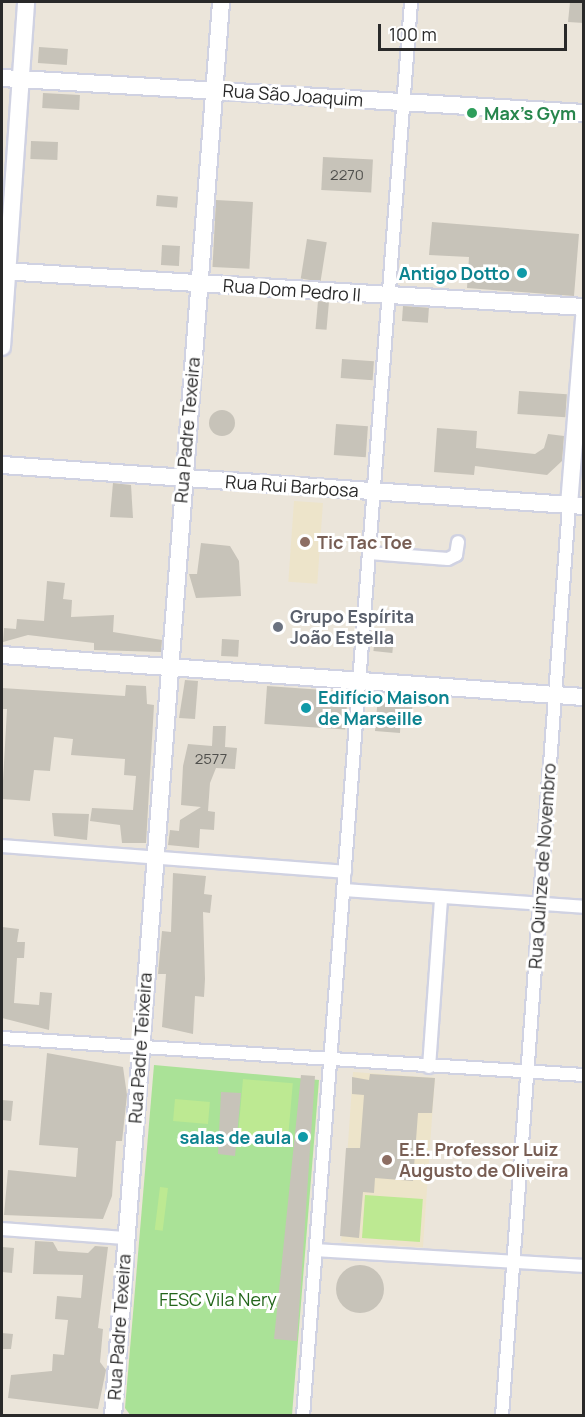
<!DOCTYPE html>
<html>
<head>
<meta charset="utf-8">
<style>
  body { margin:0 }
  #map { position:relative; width:585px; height:1417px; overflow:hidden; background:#ebe5da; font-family:Manrope,sans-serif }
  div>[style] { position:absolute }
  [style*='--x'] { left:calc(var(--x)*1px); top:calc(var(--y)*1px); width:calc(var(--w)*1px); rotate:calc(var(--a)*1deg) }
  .education>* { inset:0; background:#ede4ca; transform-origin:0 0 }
  .green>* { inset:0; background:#aae297 }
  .pitch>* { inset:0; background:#bde992; transform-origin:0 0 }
  .building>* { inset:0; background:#c7c3b9; transform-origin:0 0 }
  .round { border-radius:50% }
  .roads { filter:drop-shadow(2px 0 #d0d2e2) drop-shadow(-2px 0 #d0d2e2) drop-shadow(0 2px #d0d2e2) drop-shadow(0 -2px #d0d2e2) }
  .street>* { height:12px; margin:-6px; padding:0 6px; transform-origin:6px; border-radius:6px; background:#fff }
  .secondary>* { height:16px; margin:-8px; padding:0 8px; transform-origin:8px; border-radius:8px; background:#fff }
  .dots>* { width:16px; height:16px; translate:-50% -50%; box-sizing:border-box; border:3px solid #fff; border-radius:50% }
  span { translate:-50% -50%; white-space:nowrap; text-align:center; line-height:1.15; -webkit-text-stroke:6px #fff; paint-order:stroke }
  .number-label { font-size:15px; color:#50504d }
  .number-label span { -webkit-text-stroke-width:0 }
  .street-label { font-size:18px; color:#292929 }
  .leisure-label { font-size:18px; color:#27864d; font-weight:700 }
  .left { translate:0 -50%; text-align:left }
  .culture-label { font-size:18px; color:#0d838f; font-weight:700 }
  .right { translate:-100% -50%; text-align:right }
  .education-label { font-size:18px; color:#785e54; font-weight:700 }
  .worship-label { font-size:18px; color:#5b616d; font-weight:700 }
  .park-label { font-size:18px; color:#23651a }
  .frame { position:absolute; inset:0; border:3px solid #292929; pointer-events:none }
  .scale { position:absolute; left:378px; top:24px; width:189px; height:27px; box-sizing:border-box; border:3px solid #292929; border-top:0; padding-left:8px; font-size:18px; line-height:21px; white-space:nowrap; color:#292929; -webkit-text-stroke:4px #fff; paint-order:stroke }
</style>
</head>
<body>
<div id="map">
  <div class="education">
    <i style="left:294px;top:501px;width:29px;height:81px;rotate:4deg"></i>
    <i style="left:353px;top:1072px;width:82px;height:170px;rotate:4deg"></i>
  </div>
  <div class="green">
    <i style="clip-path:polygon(154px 1065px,319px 1080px,292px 1415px,131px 1416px,125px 1408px)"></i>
  </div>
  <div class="pitch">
    <i style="left:243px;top:1079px;width:50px;height:63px;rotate:5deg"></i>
    <i style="left:175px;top:1099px;width:35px;height:22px;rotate:5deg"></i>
    <i style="left:160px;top:1187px;width:8px;height:43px;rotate:7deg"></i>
    <i style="left:365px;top:1195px;width:58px;height:43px;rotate:4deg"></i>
  </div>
  <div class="building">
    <i style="clip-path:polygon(570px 2px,584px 2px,584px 23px,568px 22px)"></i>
    <i style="left:39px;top:47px;width:29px;height:16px;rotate:4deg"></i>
    <i style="left:43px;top:93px;width:37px;height:15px;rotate:3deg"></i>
    <i style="left:31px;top:141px;width:27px;height:18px;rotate:2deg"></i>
    <i style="left:323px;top:157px;width:50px;height:33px;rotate:3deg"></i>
    <i style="left:157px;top:195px;width:21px;height:11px;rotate:5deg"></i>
    <i style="left:216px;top:200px;width:37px;height:67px;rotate:3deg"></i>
    <i style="clip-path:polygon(432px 222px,579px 234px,574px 296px,467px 288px,469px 257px,429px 255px)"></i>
    <i style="left:307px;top:239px;width:20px;height:40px;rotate:9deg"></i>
    <i style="left:162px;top:245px;width:18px;height:20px;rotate:3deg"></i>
    <i style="left:318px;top:301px;width:11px;height:28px;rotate:5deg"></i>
    <i style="left:403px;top:306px;width:26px;height:15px;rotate:4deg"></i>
    <i style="left:342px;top:359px;width:32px;height:19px;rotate:4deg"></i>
    <i style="left:519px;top:391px;width:48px;height:23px;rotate:4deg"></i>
    <i class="round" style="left:209px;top:410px;width:26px;height:26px"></i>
    <i style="left:336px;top:424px;width:32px;height:31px;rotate:4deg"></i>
    <i style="clip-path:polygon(437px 428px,477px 431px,476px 448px,535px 454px,544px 448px,548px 434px,564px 436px,562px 461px,547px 475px,475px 466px,474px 475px,434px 472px)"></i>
    <i style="clip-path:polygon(113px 483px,131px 485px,133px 518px,110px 517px)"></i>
    <i style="clip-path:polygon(201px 543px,230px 546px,239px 561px,241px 596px,196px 598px,189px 574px,197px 574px)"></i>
    <i style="clip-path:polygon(47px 581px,65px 583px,63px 599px,72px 600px,71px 617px,114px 615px,113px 632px,162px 640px,161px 652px,94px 650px,94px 643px,28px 635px,3px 642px,4px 628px,16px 629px,17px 619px,44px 621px)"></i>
    <i style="left:375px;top:636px;width:19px;height:15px;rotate:6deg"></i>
    <i style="left:222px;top:639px;width:17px;height:17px;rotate:3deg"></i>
    <i style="clip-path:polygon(185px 680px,198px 681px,195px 719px,179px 718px)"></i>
    <i style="clip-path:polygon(126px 685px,146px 686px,147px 704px,154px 705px,146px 843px,122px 843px,120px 825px,90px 821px,92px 808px,133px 810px,136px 776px,124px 775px,125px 759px,71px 755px,73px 739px,54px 737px,50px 771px,34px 770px,30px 801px,2px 799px,7px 709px,2px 709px,2px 688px,125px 696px)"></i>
    <i style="left:267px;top:686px;width:81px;height:38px;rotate:4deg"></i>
    <i style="clip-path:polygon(378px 696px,413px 698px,412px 712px,401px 711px,400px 733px,375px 731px)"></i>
    <i style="clip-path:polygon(213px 726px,226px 726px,225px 747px,237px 748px,235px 769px,216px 768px,210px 783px,208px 811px,215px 812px,214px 830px,200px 829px,199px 848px,168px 845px,170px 830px,179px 831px,180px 820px,201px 807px,181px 805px,183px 766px,188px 744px,212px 746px)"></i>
    <i style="clip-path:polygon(52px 813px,89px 814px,87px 840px,54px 836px)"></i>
    <i style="clip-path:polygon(173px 873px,206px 876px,204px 894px,212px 895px,210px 913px,203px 912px,205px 979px,204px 997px,195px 996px,193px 1034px,162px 1027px,166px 974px,158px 974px,162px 931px,171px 932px)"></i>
    <i style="clip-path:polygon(2px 927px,19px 929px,17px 942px,25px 942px,24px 958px,17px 958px,14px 1003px,39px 1005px,40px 992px,52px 993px,49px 1030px,2px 1018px)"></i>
    <i style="clip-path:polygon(47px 1053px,123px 1067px,127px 1095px,122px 1141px,116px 1141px,112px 1196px,103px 1219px,4px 1215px,8px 1170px,76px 1177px,78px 1148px,39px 1145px)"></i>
    <i style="clip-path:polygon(370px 1074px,435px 1078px,432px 1113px,418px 1113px,413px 1181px,375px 1178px,374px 1193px,363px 1192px,359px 1238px,340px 1236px,346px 1148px,360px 1148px,364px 1095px,352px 1094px,352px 1077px,369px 1080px)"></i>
    <i style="clip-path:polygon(301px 1075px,315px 1076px,297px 1341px,274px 1339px)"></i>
    <i style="clip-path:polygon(221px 1092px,241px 1093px,235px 1156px,218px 1154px)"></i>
    <i style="clip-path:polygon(2px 1100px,13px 1101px,11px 1121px,2px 1120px)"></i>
    <i style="clip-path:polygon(35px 1241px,53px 1242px,58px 1251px,88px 1253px,95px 1246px,108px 1247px,98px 1328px,103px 1329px,100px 1362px,106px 1370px,98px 1409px,8px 1398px,11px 1375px,52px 1371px,53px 1354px,64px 1355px,68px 1320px,55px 1319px,57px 1296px,81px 1298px,83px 1275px,33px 1274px)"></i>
    <i style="clip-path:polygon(2px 1247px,14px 1248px,12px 1273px,2px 1272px)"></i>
    <i class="round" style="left:336px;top:1265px;width:48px;height:48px"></i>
    <i style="clip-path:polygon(2px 1333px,13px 1334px,11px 1349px,2px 1349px)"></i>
  </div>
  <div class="roads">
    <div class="street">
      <i style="--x:369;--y:553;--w:79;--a:4.3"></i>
      <i style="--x:448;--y:559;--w:9;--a:-27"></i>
      <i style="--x:456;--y:555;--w:13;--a:-81"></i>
      <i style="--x:2;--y:846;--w:344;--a:4.3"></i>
      <i style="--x:343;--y:890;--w:242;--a:4"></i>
      <i style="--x:2;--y:1038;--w:583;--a:3.64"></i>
      <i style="--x:429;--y:1067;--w:168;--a:-85.9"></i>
      <i style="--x:2;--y:1229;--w:124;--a:4.2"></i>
      <i style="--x:316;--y:1250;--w:268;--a:3.4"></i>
      <i style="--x:303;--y:1416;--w:1418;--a:-85.63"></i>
      <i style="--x:502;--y:1416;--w:913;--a:-85.79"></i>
    </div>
    <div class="secondary">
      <i style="--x:2;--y:78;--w:583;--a:3.44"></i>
      <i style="--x:2;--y:271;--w:583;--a:3.54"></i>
      <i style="--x:2;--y:347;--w:346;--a:-86"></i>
      <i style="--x:2;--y:465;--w:583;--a:4.03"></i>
      <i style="--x:569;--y:505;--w:189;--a:-85.4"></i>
      <i style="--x:2;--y:655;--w:584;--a:4.13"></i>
      <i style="--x:113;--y:1416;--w:1418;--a:-85.63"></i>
    </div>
  </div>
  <div class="dots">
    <i style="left:472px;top:113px;background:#2e9e5b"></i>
    <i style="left:522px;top:273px;background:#0f9aa8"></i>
    <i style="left:305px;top:542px;background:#8d6e63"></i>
    <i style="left:278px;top:627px;background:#6b7280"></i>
    <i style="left:306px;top:708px;background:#0f9aa8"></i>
    <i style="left:303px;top:1137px;background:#0f9aa8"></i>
    <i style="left:387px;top:1160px;background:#8d6e63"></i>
  </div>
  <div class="number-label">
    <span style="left:347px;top:175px">2270</span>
    <span style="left:211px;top:759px">2577</span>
  </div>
  <div class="street-label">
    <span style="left:293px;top:95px;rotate:4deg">Rua São Joaquim</span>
    <span style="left:292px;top:290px;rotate:4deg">Rua Dom Pedro II</span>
    <span style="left:187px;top:430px;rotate:-85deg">Rua Padre Texeira</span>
    <span style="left:292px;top:486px;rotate:4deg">Rua Rui Barbosa</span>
    <span style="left:542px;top:866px;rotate:-86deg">Rua Quinze de Novembro</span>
    <span style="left:140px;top:1048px;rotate:-86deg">Rua Padre Teixeira</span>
    <span style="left:119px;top:1327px;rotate:-86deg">Rua Padre Texeira</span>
  </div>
  <div class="leisure-label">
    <span class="left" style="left:484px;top:113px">Max's Gym</span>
  </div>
  <div class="culture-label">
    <span class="right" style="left:510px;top:273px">Antigo Dotto</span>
    <span class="left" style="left:318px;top:708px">Edifício Maison<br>de Marseille</span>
    <span class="right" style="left:291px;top:1137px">salas de aula</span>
  </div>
  <div class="education-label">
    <span class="left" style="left:317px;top:542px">Tic Tac Toe</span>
    <span class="left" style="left:399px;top:1160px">E.E. Professor Luiz<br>Augusto de Oliveira</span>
  </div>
  <div class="worship-label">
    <span class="left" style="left:290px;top:627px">Grupo Espírita<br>João Estella</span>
  </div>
  <div class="park-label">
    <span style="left:218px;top:1299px">FESC Vila Nery</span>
  </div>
  <div class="frame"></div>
  <div class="scale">100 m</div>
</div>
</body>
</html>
